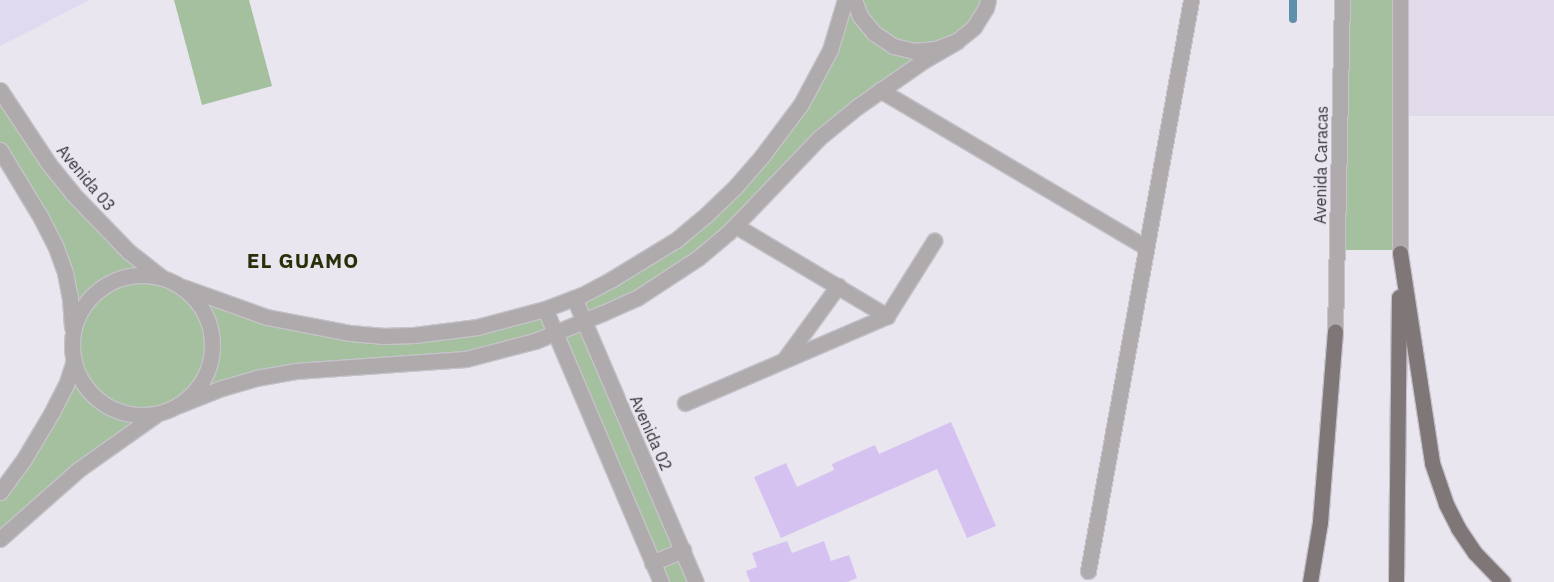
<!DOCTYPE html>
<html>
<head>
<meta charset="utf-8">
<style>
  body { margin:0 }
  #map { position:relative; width:1554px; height:582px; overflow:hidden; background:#eae6f0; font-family:"IBM Plex Sans",sans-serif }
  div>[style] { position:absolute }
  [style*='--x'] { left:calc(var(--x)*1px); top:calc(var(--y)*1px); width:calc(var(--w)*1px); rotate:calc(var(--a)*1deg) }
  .built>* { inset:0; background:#e1daeb; transform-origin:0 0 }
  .education>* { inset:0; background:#e0daf0 }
  .green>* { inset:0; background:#a5c09e; transform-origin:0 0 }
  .stream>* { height:8px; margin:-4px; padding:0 4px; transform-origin:4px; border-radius:4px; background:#5d91ac }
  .building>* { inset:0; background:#d6c2f1 }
  .roads { filter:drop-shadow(1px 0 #c5c2ca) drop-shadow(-1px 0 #c5c2ca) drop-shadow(0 1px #c5c2ca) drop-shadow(0 -1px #c5c2ca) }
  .minor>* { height:15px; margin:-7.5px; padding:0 7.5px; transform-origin:7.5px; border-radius:7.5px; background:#afaaab }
  .minor>.ring { margin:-7.5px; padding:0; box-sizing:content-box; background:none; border:15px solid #afaaab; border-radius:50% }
  .tertiary>* { height:15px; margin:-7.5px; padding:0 7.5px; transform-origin:7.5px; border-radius:7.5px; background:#afaaab }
  .primary>* { height:15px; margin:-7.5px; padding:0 7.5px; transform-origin:7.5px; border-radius:7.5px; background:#7f7678 }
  span { translate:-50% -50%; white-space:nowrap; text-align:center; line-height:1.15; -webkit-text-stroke:5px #eae6f0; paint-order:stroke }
  .street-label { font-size:16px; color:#323034 }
  .district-label { font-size:21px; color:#293009; font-weight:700; letter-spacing:1px }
</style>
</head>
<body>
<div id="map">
  <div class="built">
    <i style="left:1400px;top:0;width:154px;height:116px"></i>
  </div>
  <div class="education">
    <i style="clip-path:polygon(0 0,90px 0,0 46px)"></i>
  </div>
  <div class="green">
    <i style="clip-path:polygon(174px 0,249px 0,272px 86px,202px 105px)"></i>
    <i style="clip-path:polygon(845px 0,988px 0,974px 27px,857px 107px,729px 232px,584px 322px,696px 582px,661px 582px,555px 333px,494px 352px,333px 366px,179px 405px,158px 413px,0 539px,0 492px,74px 360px,70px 298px,65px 273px,0 150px,0 90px,49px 164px,161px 277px,183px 287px,228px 305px,382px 336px,545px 309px,556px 333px,583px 322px,574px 298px,707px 215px,801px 104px)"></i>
    <i style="left:1342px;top:0;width:58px;height:250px"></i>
  </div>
  <div class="stream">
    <i style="--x:1293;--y:19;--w:19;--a:-90"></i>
  </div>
  <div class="building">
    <i style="clip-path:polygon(951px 422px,996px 526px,967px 538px,937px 469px,781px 538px,754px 477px,786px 463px,797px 487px,834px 470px,832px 464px,875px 445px,879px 454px)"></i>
    <i style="clip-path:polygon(787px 541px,792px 553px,824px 541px,831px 561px,849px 555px,857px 578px,847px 582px,750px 582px,746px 571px,757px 567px,752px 553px)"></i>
  </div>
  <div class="roads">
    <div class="minor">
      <i style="--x:854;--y:0;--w:17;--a:69"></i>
      <i style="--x:860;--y:16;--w:22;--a:51"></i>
      <i style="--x:874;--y:33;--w:23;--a:34"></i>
      <i style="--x:893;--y:46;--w:22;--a:13"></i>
      <i style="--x:914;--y:51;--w:22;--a:-5"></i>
      <i style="--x:936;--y:49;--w:22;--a:-21"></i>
      <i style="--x:957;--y:41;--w:22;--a:-39"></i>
      <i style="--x:974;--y:27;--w:22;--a:-58"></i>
      <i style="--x:986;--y:8;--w:8;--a:-76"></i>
      <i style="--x:0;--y:90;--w:89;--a:56.5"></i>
      <i style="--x:49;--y:164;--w:38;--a:51"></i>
      <i style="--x:73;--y:194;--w:79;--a:46"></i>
      <i style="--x:128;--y:251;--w:42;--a:38.2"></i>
      <i style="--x:880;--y:90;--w:309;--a:30.6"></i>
      <i style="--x:0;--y:150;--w:79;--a:58.9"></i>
      <i style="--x:41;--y:218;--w:30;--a:63"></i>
      <i style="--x:55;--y:245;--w:30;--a:70"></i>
      <i style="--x:65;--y:273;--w:25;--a:79"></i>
      <i style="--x:70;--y:298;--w:29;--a:86"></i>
      <i style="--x:736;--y:226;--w:176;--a:30.8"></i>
      <i class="ring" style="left:72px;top:275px;width:125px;height:125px"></i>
      <i style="--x:183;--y:287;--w:89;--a:19.7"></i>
      <i style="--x:267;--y:317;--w:85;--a:10.9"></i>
      <i style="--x:350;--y:333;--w:32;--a:5"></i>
      <i style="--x:382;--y:336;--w:32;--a:-2"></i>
      <i style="--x:414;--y:335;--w:64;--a:-7.2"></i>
      <i style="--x:477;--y:327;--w:70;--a:-14.8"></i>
      <i style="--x:545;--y:309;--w:40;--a:-21"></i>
      <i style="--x:582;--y:295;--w:34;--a:-28"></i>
      <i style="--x:612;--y:279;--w:75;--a:-31.4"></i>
      <i style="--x:676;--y:240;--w:39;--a:-40"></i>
      <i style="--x:706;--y:215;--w:42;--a:-44"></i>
      <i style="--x:736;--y:186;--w:40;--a:-49"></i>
      <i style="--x:762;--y:156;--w:65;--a:-53.1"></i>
      <i style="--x:801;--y:104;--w:61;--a:-61.8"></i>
      <i style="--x:830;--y:50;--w:52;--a:-73.3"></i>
      <i style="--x:574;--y:298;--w:309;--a:66.8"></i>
      <i style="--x:545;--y:309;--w:297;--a:67"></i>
      <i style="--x:784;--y:360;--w:92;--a:-53.9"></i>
      <i style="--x:685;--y:403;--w:220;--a:-23.3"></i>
      <i style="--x:887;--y:316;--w:89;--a:-57.9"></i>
      <i style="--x:179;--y:405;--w:46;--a:-21.6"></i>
      <i style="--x:222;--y:388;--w:35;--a:-16"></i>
      <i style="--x:256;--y:378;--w:40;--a:-10"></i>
      <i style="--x:295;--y:371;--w:171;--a:-4"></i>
      <i style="--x:466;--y:359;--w:71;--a:-14.6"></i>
      <i style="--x:535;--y:341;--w:74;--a:-22.4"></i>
      <i style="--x:603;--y:313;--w:37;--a:-24"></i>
      <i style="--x:637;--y:298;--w:73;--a:-33.3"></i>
      <i style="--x:698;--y:258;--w:40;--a:-40"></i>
      <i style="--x:729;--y:232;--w:130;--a:-46.2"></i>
      <i style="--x:819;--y:138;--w:49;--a:-39.2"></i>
      <i style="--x:857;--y:107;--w:80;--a:-34.9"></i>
      <i style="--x:923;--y:61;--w:39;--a:-30"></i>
      <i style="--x:0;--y:492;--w:41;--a:-54"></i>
      <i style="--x:24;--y:459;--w:55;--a:-59.2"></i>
      <i style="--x:52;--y:412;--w:30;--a:-63"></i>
      <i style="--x:66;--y:385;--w:26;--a:-72"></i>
      <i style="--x:0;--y:539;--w:104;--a:-41.5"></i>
      <i style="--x:78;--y:470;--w:97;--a:-35.3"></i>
      <i style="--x:652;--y:563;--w:34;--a:-23"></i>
      <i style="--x:1088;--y:571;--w:580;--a:-79.77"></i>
    </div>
    <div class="tertiary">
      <i style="--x:1400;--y:253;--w:253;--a:-90"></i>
      <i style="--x:1335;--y:332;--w:332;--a:-88.8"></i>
    </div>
    <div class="primary">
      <i style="--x:1400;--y:253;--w:212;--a:81.3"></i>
      <i style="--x:1432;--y:463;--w:43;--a:71.1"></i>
      <i style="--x:1446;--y:504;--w:27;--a:63"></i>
      <i style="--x:1458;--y:528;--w:30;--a:56"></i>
      <i style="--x:1475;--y:553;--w:40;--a:46"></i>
      <i style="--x:1310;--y:582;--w:61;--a:-80.5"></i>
      <i style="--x:1320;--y:522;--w:191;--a:-85.5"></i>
      <i style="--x:1396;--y:582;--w:285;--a:-89.4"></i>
    </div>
  </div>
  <div class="street-label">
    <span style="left:1321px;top:165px;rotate:-89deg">Avenida Caracas</span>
    <span style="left:86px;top:178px;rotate:50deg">Avenida 03</span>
    <span style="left:651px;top:433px;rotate:66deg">Avenida 02</span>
  </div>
  <div class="district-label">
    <span style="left:303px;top:260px">EL GUAMO</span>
  </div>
</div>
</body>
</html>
